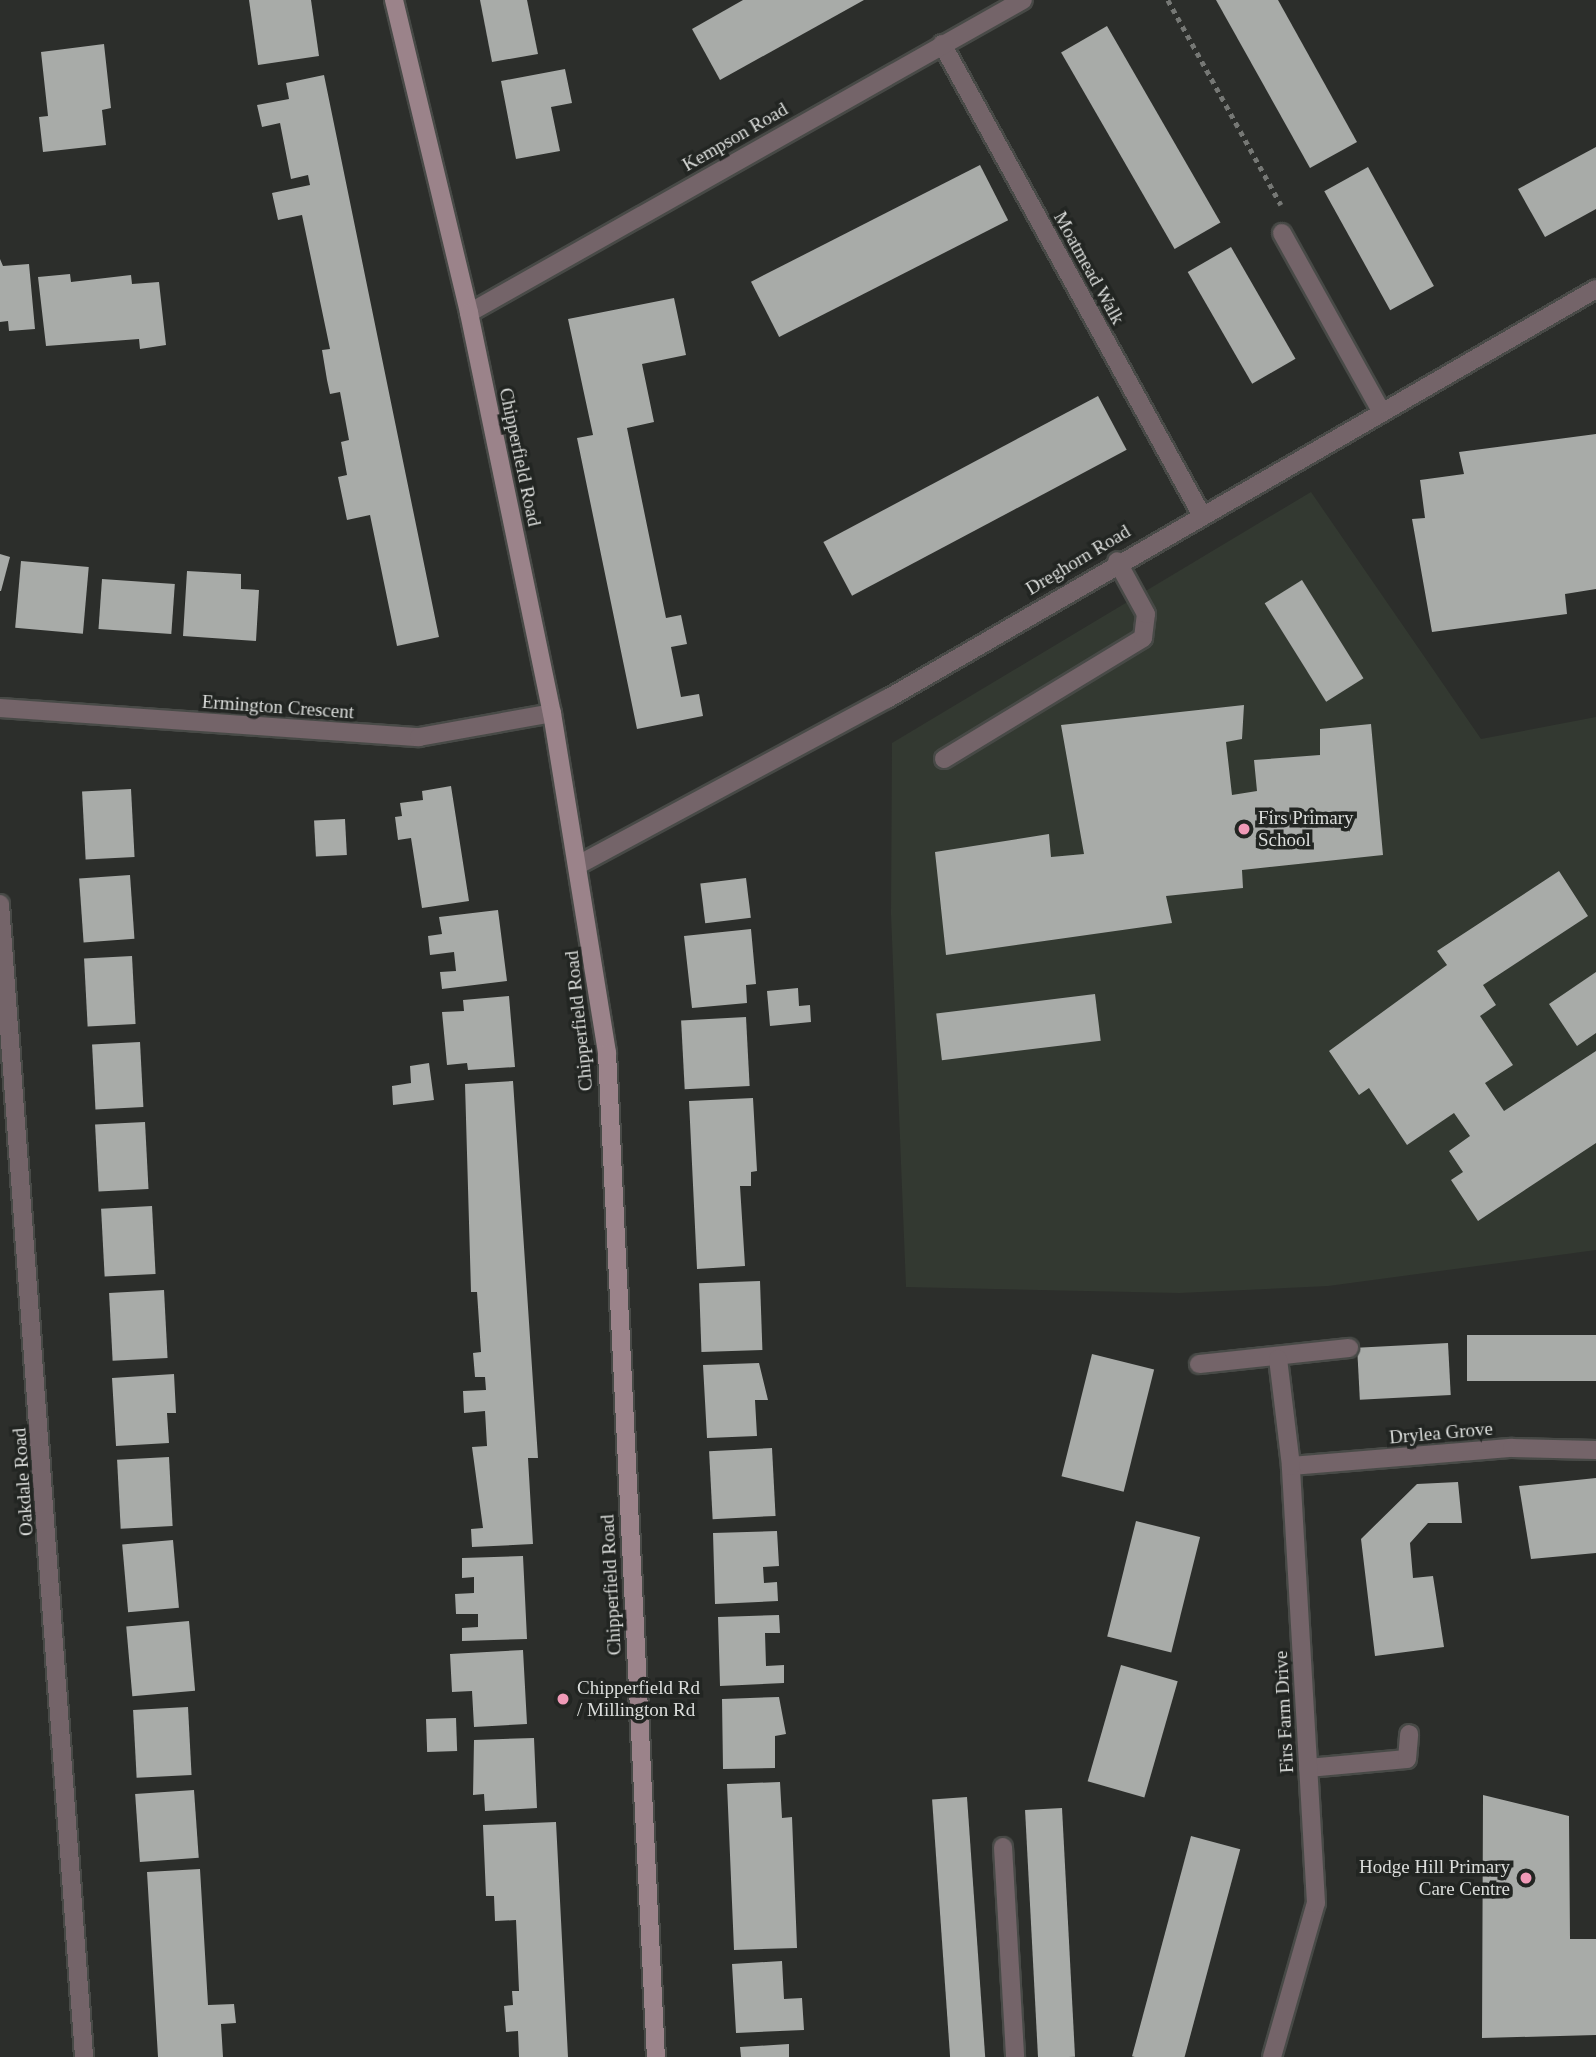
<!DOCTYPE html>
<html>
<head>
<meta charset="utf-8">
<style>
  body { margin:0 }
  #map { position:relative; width:1596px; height:2057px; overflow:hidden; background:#2c2e2b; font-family:"Times New Roman",serif }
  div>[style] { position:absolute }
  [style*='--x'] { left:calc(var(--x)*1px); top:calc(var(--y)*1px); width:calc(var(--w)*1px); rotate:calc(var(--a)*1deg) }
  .built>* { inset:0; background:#333931 }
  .building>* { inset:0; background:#a8aba8; transform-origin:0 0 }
  .path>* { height:4.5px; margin-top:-2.25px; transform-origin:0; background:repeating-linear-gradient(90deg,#767875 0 5px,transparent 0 10px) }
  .roads { filter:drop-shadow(2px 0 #484a47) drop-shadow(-2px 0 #484a47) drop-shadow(0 2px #484a47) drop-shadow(0 -2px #484a47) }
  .lane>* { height:18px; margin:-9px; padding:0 9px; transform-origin:9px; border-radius:9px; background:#746469 }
  .street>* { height:18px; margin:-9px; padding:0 9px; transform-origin:9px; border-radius:9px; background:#746469 }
  .secondary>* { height:18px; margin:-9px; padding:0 9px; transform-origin:9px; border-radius:9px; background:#9b838a }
  .dots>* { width:19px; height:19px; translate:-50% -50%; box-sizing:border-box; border:4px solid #222522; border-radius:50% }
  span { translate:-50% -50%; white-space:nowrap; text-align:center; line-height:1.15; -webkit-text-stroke:7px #222522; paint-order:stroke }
  .street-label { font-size:19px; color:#dcdedc }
  .poi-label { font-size:19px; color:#dcdedc }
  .left { translate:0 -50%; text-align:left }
  .right { translate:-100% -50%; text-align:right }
</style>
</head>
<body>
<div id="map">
  <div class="built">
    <i style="clip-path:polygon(1311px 492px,1481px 739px,1596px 717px,1596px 1250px,1328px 1286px,1179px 1293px,906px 1287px,891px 914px,892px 743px)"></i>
  </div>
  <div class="building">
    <i style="clip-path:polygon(249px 0,311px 0,319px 56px,258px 65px)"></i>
    <i style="clip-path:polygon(480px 0,527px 0,538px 54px,492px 62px)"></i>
    <i style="clip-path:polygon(743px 0,864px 0,720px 80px,692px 29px)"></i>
    <i style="clip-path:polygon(1216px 0,1278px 0,1357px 142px,1310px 168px)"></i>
    <i style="left:1107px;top:26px;width:227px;height:53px;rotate:60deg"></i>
    <i style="clip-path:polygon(104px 44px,111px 108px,102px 110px,106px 145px,43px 152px,39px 117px,48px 116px,41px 52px)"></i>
    <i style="clip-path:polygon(565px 69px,572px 103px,551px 107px,560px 151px,516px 159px,501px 81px)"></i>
    <i style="clip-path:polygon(324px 75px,439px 637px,397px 646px,370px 515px,347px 520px,338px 477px,347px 475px,341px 442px,349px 440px,340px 392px,330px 394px,327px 380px,322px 350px,330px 349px,302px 215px,278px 220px,272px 193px,310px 185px,308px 175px,291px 179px,280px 123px,262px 127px,257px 105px,289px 99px,286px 83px)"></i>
    <i style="clip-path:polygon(1596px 147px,1596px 209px,1545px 237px,1518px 189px)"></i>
    <i style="left:980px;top:165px;width:62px;height:257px;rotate:63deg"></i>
    <i style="left:1368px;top:167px;width:136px;height:50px;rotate:61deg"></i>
    <i style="left:1231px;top:247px;width:129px;height:50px;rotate:60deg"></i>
    <i style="clip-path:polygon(0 259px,3px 266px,29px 264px,35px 329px,9px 331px,8px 321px,0 322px)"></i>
    <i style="clip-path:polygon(70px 274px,71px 282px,131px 275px,132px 284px,159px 282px,166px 345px,140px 349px,139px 339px,46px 346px,38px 277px)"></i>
    <i style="clip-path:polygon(674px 298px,686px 355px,642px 364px,654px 422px,627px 428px,666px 618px,681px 615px,687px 644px,671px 647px,681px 697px,699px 694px,703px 716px,637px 729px,577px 438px,593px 435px,568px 319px)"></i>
    <i style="left:1098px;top:396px;width:61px;height:311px;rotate:62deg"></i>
    <i style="clip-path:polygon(1596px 434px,1596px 589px,1565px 594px,1567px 614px,1432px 632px,1412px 519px,1425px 518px,1420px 480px,1464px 474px,1459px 452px)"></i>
    <i style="clip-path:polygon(0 554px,10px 557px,1px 591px,0 591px)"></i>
    <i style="left:21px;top:561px;width:68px;height:67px;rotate:5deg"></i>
    <i style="clip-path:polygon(187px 571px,241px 574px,241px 589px,259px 590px,256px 641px,183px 636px)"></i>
    <i style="left:102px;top:579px;width:73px;height:50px;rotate:4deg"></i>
    <i style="left:1302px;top:580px;width:116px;height:44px;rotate:58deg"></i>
    <i style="clip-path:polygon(1244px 705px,1242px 739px,1226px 742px,1232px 795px,1257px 791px,1254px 760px,1320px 755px,1320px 729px,1371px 724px,1383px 855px,1242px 870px,1243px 888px,1166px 896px,1172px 923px,946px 955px,935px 852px,1049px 834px,1051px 857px,1084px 854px,1061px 725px)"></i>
    <i style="clip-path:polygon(451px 786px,469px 901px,422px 908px,411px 838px,398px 840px,395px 817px,402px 816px,400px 803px,423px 800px,422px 791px)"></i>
    <i style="left:131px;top:789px;width:68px;height:49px;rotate:87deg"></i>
    <i style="left:345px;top:819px;width:36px;height:31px;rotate:87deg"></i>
    <i style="clip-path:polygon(1559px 871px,1588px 916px,1483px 985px,1496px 1005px,1480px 1016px,1513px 1065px,1485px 1083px,1504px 1111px,1596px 1051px,1596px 1143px,1478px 1221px,1451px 1180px,1463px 1172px,1449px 1151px,1470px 1136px,1454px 1113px,1407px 1145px,1369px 1088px,1359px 1095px,1329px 1051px,1447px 965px,1437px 951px)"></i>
    <i style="left:130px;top:875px;width:64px;height:51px;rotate:86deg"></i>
    <i style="left:746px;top:878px;width:40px;height:46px;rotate:83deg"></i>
    <i style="clip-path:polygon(498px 910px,507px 981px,442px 989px,440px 972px,456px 971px,454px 952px,430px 955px,428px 936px,442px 934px,439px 917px)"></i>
    <i style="clip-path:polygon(751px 929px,756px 984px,746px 985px,747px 1003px,692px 1008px,684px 936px)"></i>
    <i style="left:132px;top:956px;width:68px;height:48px;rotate:87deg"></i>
    <i style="clip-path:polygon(1596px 972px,1596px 1033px,1577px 1046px,1549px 1004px)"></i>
    <i style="clip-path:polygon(798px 988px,799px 1006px,810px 1005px,811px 1022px,770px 1026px,767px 991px)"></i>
    <i style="left:1095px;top:994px;width:47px;height:160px;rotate:83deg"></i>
    <i style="clip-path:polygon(509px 996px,515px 1067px,468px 1070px,467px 1063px,447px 1065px,442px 1012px,464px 1011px,463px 1000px)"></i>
    <i style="left:746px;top:1017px;width:69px;height:65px;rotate:87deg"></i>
    <i style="left:140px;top:1042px;width:65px;height:48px;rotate:87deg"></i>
    <i style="clip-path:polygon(429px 1063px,434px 1100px,393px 1105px,392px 1086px,411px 1083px,410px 1066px)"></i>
    <i style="clip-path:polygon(513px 1081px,538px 1458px,528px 1458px,533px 1544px,472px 1547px,471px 1529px,483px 1528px,472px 1447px,487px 1446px,485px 1411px,464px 1413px,463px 1391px,486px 1390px,485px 1377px,475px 1377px,473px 1353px,481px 1352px,477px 1292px,471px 1292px,465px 1084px)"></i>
    <i style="clip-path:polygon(753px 1098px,757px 1171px,751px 1172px,751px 1186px,740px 1186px,745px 1266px,697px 1269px,689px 1101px)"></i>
    <i style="left:145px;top:1122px;width:67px;height:50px;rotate:87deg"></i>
    <i style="left:152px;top:1206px;width:68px;height:51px;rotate:87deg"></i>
    <i style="left:760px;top:1281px;width:69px;height:61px;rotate:88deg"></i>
    <i style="left:164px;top:1290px;width:68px;height:55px;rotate:87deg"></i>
    <i style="left:1596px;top:1335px;width:46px;height:129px;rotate:90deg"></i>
    <i style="left:1448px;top:1343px;width:52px;height:91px;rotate:87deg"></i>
    <i style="left:1092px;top:1354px;width:64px;height:126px;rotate:14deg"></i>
    <i style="clip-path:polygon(759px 1363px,768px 1400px,755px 1400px,757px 1436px,707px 1438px,703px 1365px)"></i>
    <i style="clip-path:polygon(174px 1374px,176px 1413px,167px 1413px,169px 1443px,116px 1446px,112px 1378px)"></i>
    <i style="left:772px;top:1448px;width:68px;height:63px;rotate:87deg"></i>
    <i style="left:169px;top:1457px;width:69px;height:52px;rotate:87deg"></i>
    <i style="clip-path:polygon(1596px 1478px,1596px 1553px,1531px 1559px,1519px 1486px)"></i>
    <i style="clip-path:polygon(1458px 1482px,1462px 1523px,1428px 1523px,1410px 1543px,1413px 1578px,1433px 1576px,1444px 1647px,1375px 1656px,1361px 1539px,1417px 1484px)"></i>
    <i style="left:1136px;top:1521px;width:66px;height:119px;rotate:14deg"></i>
    <i style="clip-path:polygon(777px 1531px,779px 1566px,763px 1567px,764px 1583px,777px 1582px,778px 1601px,715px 1604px,713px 1533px)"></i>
    <i style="left:173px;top:1540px;width:68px;height:51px;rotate:85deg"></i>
    <i style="clip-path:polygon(523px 1556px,527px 1639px,462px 1641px,462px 1628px,478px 1627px,478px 1614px,456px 1614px,455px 1594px,474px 1593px,474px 1577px,462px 1578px,462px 1558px)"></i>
    <i style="clip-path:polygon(779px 1615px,780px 1633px,765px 1633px,766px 1666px,784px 1665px,784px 1683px,720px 1686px,718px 1617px)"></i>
    <i style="left:189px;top:1621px;width:70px;height:63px;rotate:85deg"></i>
    <i style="clip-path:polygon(523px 1650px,527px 1724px,474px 1727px,472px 1691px,452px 1692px,450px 1654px)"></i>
    <i style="left:1121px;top:1665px;width:59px;height:121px;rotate:16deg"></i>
    <i style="clip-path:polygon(779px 1697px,786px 1734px,775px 1736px,775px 1768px,723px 1769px,722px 1699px)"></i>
    <i style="left:188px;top:1707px;width:68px;height:55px;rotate:87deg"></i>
    <i style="left:456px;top:1718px;width:33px;height:30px;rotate:88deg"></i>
    <i style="clip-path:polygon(534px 1738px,537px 1808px,485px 1811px,484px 1794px,473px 1795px,474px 1740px)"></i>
    <i style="clip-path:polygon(780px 1782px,782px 1818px,792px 1817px,797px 1948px,734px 1950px,727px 1784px)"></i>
    <i style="left:194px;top:1790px;width:68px;height:59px;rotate:86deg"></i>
    <i style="clip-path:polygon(1483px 1795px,1569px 1816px,1570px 1939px,1596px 1939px,1596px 2035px,1482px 2038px)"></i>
    <i style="left:967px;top:1797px;width:261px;height:35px;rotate:86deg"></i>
    <i style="left:1062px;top:1808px;width:249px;height:37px;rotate:87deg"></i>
    <i style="clip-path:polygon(556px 1822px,568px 2057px,519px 2057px,518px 2031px,506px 2032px,504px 2006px,513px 2005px,512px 1991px,519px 1991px,516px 1920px,495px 1921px,494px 1896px,486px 1896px,483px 1825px)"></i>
    <i style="left:1191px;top:1836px;width:51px;height:228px;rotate:15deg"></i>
    <i style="clip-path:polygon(200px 1869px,208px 2005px,234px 2004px,236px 2023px,221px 2024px,223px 2057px,158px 2057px,147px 1872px)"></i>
    <i style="clip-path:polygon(782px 1961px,784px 1999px,802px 1998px,804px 2030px,736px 2033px,732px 1964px)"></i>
    <i style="clip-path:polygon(789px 2044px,789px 2057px,741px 2057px,740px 2047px)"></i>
  </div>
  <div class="path">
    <i style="--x:1168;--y:0;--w:234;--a:61.1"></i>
  </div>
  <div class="roads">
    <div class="lane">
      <i style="--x:944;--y:759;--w:233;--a:-31.3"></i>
      <i style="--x:1143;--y:638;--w:24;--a:-83"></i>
      <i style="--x:1146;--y:614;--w:60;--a:-118.7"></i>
      <i style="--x:1308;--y:1768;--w:99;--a:-5.2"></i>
      <i style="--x:1407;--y:1759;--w:25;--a:-85"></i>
      <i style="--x:1003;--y:1847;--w:210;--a:86.7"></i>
    </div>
    <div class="street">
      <i style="--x:942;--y:44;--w:534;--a:61.13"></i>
      <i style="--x:1282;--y:233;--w:204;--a:60.9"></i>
      <i style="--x:469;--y:313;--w:636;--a:-29.47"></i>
      <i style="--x:0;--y:708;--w:420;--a:4"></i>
      <i style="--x:419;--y:737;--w:135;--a:-10.2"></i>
      <i style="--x:580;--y:864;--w:349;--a:-28.3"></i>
      <i style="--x:887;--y:699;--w:819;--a:-30.04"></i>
      <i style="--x:0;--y:904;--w:1156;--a:85.83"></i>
      <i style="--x:1199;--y:1364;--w:151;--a:-6.1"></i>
      <i style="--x:1291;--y:1466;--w:222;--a:-4.7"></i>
      <i style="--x:1512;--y:1448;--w:84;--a:1.4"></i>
      <i style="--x:1272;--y:2057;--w:160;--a:-74.1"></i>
      <i style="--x:1316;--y:1903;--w:438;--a:-93.3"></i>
      <i style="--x:1291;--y:1466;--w:108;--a:-96.9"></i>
    </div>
    <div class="secondary">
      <i style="--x:394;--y:0;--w:322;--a:76.5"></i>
      <i style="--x:469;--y:313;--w:409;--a:78.3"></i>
      <i style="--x:552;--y:713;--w:344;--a:80.8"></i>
      <i style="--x:607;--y:1053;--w:1005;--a:87.21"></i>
    </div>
  </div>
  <div class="dots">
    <i style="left:1244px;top:829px;background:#f09ab7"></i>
    <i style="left:563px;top:1699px;background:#f09ab7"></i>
    <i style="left:1526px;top:1878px;background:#f09ab7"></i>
  </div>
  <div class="street-label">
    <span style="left:735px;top:137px;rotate:-30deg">Kempson Road</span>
    <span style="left:1089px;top:268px;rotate:61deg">Moatmead Walk</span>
    <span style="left:520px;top:457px;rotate:78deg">Chipperfield Road</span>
    <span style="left:1078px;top:560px;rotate:-31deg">Dreghorn Road</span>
    <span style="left:278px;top:707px;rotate:4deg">Ermington Crescent</span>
    <span style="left:579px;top:1021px;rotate:-96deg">Chipperfield Road</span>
    <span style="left:1441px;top:1433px;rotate:-5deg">Drylea Grove</span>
    <span style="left:23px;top:1482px;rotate:-94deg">Oakdale Road</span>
    <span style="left:611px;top:1585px;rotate:-93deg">Chipperfield Road</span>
    <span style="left:1284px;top:1712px;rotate:-93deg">Firs Farm Drive</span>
  </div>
  <div class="poi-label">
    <span class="left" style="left:1258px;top:829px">Firs Primary<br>School</span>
    <span class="left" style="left:577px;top:1699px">Chipperfield Rd<br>/ Millington Rd</span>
    <span class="right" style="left:1510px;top:1878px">Hodge Hill Primary<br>Care Centre</span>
  </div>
</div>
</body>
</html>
